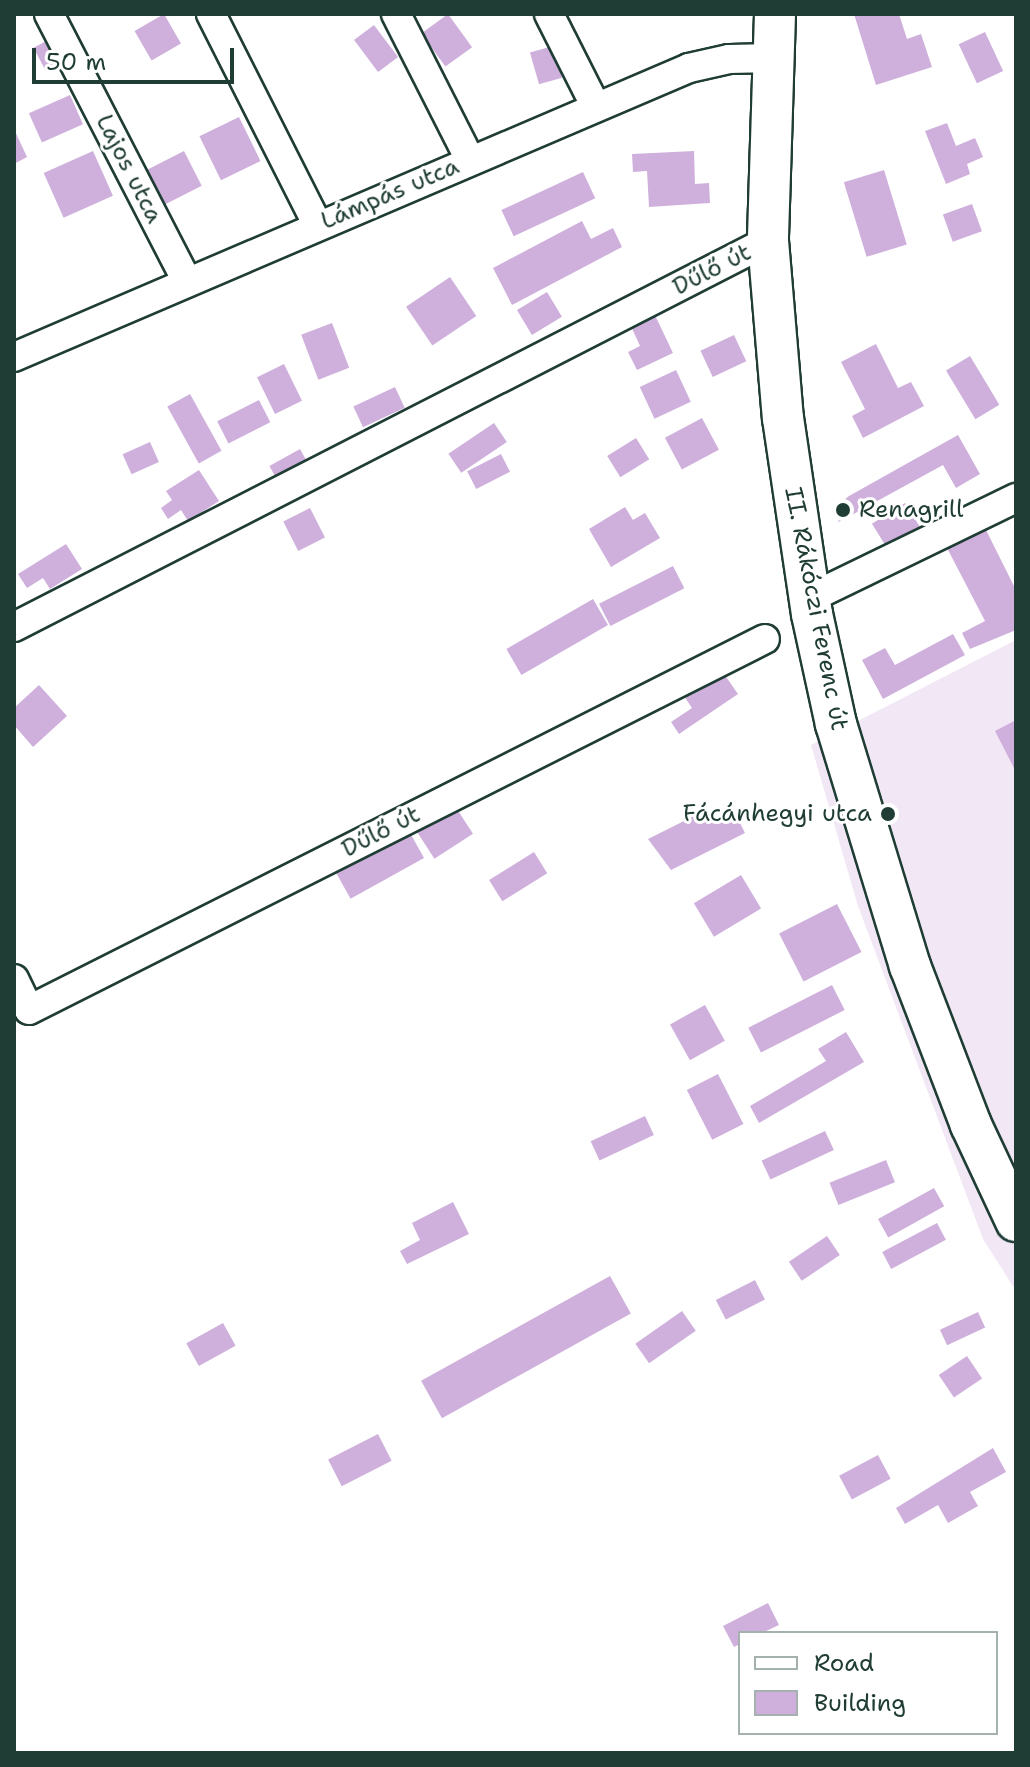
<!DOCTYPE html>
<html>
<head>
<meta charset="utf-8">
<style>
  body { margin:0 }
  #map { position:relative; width:1030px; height:1767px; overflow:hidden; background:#fff; font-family:"Shantell Sans",sans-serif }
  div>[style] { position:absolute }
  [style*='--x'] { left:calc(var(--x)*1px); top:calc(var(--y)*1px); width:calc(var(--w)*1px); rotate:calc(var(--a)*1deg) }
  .built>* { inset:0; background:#f1e7f5 }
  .building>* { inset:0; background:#cfb0dd; transform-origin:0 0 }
  .roads { filter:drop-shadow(2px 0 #1f3d34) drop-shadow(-2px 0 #1f3d34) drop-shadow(0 2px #1f3d34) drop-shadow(0 -2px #1f3d34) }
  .minor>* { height:28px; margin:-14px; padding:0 14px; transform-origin:14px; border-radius:14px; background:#fff }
  .secondary>* { height:40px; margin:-20px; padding:0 20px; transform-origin:20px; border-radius:20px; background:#fff }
  .dots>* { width:22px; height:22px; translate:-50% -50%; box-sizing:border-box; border:4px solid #fff; border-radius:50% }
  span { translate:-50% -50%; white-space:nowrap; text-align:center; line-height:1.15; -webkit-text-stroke:6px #fff; paint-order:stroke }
  .street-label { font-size:24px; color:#1f3d34 }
  .poi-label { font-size:24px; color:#1f3d34 }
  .left { translate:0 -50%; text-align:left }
  .right { translate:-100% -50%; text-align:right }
  .frame { position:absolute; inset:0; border:16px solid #1f3d34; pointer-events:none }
  .legend { position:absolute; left:738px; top:1631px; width:260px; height:104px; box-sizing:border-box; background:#fff; border:2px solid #a5b1ae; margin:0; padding:10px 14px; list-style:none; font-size:24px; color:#1f3d34 }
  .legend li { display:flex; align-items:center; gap:16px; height:40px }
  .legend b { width:40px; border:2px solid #a5b1ae }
  .scale { position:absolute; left:32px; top:48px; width:202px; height:36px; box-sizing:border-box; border:4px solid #1f3d34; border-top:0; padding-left:10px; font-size:24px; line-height:28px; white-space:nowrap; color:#1f3d34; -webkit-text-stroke:6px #fff; paint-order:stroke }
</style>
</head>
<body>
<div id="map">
  <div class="built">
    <i style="clip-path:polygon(1016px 640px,1016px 1291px,983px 1239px,858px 906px,811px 745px)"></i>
  </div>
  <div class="building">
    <i style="left:164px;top:14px;width:34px;height:34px;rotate:60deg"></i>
    <i style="left:448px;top:14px;width:41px;height:33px;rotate:54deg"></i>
    <i style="clip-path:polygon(854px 14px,899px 14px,907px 39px,921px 34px,932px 67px,876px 85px)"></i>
    <i style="left:374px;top:25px;width:40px;height:25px;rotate:53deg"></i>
    <i style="left:985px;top:32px;width:43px;height:29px;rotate:65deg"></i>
    <i style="left:52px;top:38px;width:26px;height:21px;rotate:62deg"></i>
    <i style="left:553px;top:46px;width:33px;height:24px;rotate:74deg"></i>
    <i style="left:70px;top:95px;width:32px;height:45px;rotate:66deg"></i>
    <i style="left:239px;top:117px;width:49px;height:44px;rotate:64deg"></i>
    <i style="clip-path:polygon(947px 123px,956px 146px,975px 138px,983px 157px,967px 164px,970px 174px,946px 184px,925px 131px)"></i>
    <i style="clip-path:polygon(14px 129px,27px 157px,14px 164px)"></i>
    <i style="left:93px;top:151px;width:49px;height:54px;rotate:66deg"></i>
    <i style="left:184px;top:151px;width:39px;height:43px;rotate:63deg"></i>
    <i style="clip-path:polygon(694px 151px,695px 184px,709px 183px,710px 203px,649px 207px,647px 171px,633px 172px,632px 154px)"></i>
    <i style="left:884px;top:170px;width:78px;height:42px;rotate:73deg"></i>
    <i style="left:583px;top:172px;width:29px;height:90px;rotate:65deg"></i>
    <i style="left:972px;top:204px;width:29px;height:31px;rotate:70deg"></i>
    <i style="clip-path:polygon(582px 221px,591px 239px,613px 228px,622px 247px,512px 305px,493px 268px)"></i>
    <i style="left:450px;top:277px;width:47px;height:53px;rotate:56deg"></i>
    <i style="left:547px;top:292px;width:29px;height:35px;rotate:59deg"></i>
    <i style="clip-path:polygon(653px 311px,673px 353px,637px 370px,628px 352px,640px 346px,629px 322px)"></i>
    <i style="left:332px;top:323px;width:48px;height:33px;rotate:69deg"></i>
    <i style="left:734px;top:335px;width:29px;height:37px;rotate:65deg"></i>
    <i style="clip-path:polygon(876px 344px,898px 388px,911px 382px,924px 406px,863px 438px,852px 416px,865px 409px,841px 362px)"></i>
    <i style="left:970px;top:356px;width:57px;height:28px;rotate:59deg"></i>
    <i style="left:284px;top:364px;width:41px;height:30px;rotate:64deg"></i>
    <i style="left:676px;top:370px;width:35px;height:40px;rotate:65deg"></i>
    <i style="left:395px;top:387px;width:23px;height:46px;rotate:65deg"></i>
    <i style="left:190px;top:394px;width:65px;height:26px;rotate:61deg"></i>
    <i style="left:259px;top:400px;width:25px;height:47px;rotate:63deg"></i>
    <i style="left:702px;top:418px;width:36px;height:42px;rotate:62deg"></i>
    <i style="left:494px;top:423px;width:23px;height:55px;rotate:56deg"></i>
    <i style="clip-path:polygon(958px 435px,980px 474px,956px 488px,943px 465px,839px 522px,833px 509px,849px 496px)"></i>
    <i style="left:636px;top:438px;width:25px;height:34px;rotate:58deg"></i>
    <i style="left:150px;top:442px;width:22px;height:30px;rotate:66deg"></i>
    <i style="left:300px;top:449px;width:23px;height:35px;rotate:61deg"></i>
    <i style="left:501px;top:454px;width:20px;height:38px;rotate:63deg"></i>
    <i style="clip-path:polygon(199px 470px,219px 501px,188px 521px,181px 510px,168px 519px,161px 508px,172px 500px,166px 491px)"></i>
    <i style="left:905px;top:503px;width:36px;height:39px;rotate:58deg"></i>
    <i style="clip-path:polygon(625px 507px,633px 520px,645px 513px,660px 538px,611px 567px,589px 529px)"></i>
    <i style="left:310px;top:508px;width:33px;height:30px;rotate:63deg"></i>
    <i style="clip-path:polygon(985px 528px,1016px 590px,1016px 630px,970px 649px,962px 633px,985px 621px,947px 548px)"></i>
    <i style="clip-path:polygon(66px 544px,82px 569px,50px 589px,43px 578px,27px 588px,18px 574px)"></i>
    <i style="left:673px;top:566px;width:25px;height:83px;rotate:63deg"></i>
    <i style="left:593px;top:599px;width:30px;height:100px;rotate:60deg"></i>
    <i style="clip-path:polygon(953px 634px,965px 655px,883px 699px,862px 660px,885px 648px,895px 665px)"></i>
    <i style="clip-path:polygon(722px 671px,738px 694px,679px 734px,671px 722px,692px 708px,684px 696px)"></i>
    <i style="clip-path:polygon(39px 685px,67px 716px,33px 747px,14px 725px,14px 708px)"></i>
    <i style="clip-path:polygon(1016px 720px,1016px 772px,995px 731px)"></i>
    <i style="left:455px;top:806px;width:33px;height:46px;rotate:57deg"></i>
    <i style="clip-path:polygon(733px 809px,745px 833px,671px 870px,648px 839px,702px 812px,707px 822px)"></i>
    <i style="left:409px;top:831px;width:31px;height:84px;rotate:61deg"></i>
    <i style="left:534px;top:852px;width:25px;height:53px;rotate:58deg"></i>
    <i style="left:741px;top:875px;width:39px;height:55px;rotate:59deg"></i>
    <i style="left:837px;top:904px;width:54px;height:65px;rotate:63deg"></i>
    <i style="left:832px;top:985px;width:28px;height:94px;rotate:63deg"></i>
    <i style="left:705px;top:1005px;width:41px;height:40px;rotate:61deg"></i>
    <i style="clip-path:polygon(846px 1032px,864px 1062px,759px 1123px,750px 1106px,826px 1061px,818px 1049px)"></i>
    <i style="left:718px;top:1074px;width:56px;height:35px;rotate:63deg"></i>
    <i style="left:645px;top:1116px;width:21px;height:60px;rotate:65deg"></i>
    <i style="left:825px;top:1131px;width:21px;height:70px;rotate:65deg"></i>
    <i style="left:886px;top:1160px;width:24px;height:61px;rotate:68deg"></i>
    <i style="left:934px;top:1188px;width:21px;height:64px;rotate:61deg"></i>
    <i style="clip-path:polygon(453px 1202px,469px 1234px,407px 1264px,400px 1251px,420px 1240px,412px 1223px)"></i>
    <i style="left:937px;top:1223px;width:19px;height:62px;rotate:62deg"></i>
    <i style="left:827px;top:1236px;width:23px;height:46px;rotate:56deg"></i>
    <i style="left:610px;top:1276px;width:43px;height:216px;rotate:61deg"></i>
    <i style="left:755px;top:1280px;width:22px;height:44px;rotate:63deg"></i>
    <i style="left:682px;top:1311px;width:24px;height:57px;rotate:55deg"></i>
    <i style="left:978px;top:1312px;width:17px;height:42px;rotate:65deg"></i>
    <i style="left:223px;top:1323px;width:26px;height:42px;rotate:61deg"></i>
    <i style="left:967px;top:1356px;width:27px;height:34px;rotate:56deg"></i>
    <i style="left:378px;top:1434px;width:30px;height:56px;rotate:63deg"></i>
    <i style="clip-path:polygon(993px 1448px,1006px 1472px,970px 1492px,978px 1506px,948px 1523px,938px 1505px,905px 1524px,896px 1508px)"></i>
    <i style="left:878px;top:1455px;width:27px;height:44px;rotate:62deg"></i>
    <i style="clip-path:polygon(768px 1603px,779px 1625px,762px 1633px,740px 1633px,740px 1644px,734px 1647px,723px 1626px)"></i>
  </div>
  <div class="roads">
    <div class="minor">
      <i style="--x:49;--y:14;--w:301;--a:62.7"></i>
      <i style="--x:211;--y:14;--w:235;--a:63.2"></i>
      <i style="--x:396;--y:14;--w:164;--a:63.1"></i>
      <i style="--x:549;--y:14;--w:104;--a:63.2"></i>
      <i style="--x:14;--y:357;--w:734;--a:-23.18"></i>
      <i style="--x:689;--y:68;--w:41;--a:-12.7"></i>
      <i style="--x:729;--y:59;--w:44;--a:-1.3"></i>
      <i style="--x:810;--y:598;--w:229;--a:-25.9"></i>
      <i style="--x:14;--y:627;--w:847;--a:-27.11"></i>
      <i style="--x:14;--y:979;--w:34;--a:64"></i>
      <i style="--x:29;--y:1010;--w:824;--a:-26.75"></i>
    </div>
    <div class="secondary">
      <i style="--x:775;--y:14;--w:227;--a:91.8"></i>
      <i style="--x:768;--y:241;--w:178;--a:85.2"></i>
      <i style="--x:783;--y:418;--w:198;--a:81.6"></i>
      <i style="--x:812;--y:614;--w:113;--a:77.7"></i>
      <i style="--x:836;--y:724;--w:253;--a:73"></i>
      <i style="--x:910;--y:966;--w:170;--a:69"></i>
      <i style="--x:971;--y:1125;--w:106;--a:64.9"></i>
    </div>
  </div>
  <div class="dots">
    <i style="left:843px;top:510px;background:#1f3d34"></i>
    <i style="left:888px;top:814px;background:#1f3d34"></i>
  </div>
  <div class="street-label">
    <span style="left:129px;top:169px;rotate:63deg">Lajos utca</span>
    <span style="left:390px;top:194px;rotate:-23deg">Lámpás utca</span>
    <span style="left:712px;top:270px;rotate:-27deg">Dűlő út</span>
    <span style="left:816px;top:609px;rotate:79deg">II. Rákóczi Ferenc út</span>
    <span style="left:381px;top:832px;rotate:-27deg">Dűlő út</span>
  </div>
  <div class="poi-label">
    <span class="left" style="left:859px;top:510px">Renagrill</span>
    <span class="right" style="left:872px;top:814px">Fácánhegyi utca</span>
  </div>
  <div class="frame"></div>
  <ul class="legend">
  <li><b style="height:10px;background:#fff"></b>Road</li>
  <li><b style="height:22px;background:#cfb0dd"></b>Building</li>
  </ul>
  <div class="scale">50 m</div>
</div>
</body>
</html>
